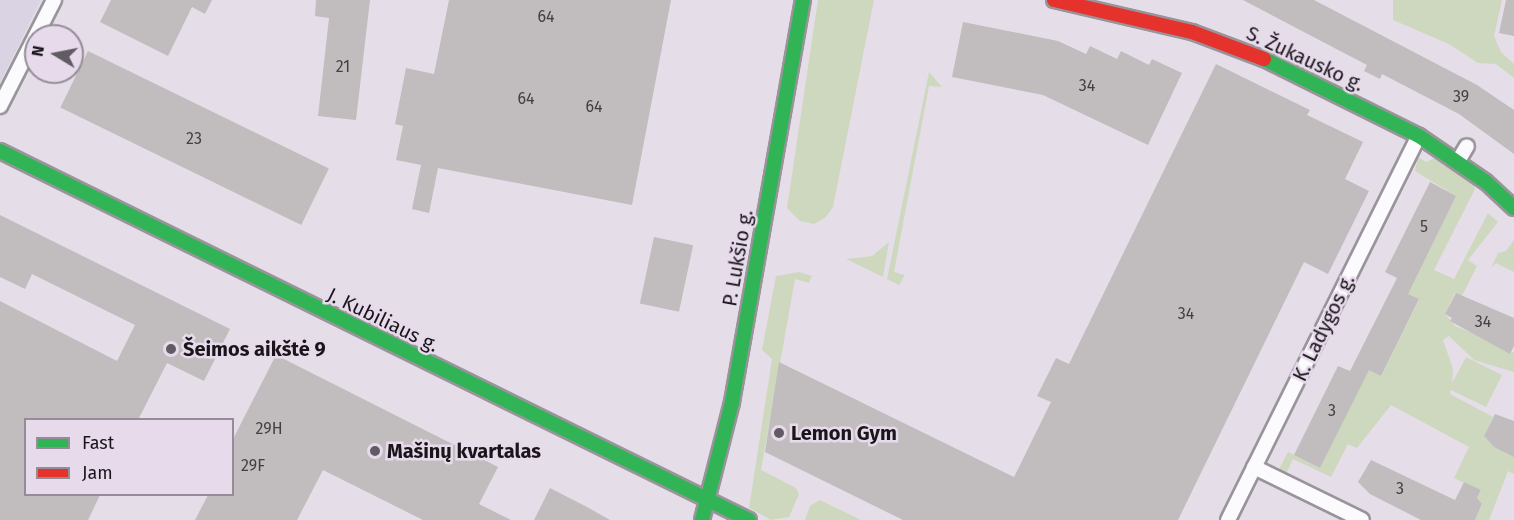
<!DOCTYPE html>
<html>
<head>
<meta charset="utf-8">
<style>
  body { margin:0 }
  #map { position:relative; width:1514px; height:520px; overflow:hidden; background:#e5dee8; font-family:"Fira Sans",sans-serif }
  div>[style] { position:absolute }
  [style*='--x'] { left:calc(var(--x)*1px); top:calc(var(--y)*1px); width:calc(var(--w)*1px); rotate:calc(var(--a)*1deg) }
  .industrial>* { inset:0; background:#d9d3e4 }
  .green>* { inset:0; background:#ced8bf }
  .building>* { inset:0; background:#c1bcbd; transform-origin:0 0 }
  .roads { filter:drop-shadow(2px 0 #99949b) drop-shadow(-2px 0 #99949b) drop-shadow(0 2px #99949b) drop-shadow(0 -2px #99949b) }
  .street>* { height:14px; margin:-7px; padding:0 7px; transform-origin:7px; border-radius:7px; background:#fbfafc }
  .fast>* { height:14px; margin:-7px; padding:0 7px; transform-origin:7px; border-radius:7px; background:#30b455 }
  .jam>* { height:14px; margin:-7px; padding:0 7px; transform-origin:7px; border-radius:7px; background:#e5322d }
  .dots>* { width:16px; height:16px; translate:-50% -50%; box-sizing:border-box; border:3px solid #e7dbeb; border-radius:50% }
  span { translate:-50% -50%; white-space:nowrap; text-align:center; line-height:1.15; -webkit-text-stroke:5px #e7dbeb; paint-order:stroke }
  .number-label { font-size:16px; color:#443f44 }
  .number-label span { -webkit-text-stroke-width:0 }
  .street-label { font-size:20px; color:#1a151b }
  .poi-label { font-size:20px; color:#1a151b; font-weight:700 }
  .left { translate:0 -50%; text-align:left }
  .legend { position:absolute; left:24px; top:418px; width:210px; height:78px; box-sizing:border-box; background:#e7dbeb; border:2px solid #958c98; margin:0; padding:8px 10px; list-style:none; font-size:18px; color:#1a151b }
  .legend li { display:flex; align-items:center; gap:12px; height:30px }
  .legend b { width:30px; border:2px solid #958c98 }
  .north { position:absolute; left:24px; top:24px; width:60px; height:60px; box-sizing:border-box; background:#e7dbeb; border:2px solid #958c98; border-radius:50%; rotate:280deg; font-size:16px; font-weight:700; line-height:24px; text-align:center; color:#1a151b }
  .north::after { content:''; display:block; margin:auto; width:21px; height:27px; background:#615b63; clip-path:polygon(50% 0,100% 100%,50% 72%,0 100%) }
</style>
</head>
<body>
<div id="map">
  <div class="industrial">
    <i style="clip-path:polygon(0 0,41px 0,0 83px)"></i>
  </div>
  <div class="green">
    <i style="clip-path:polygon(818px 0,874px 0,833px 207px,825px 218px,814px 224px,800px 221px,787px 208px)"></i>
    <i style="clip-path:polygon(1393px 0,1502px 0,1494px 36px,1501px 52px,1514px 64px,1514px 78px,1496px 64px,1478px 63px,1449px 44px,1393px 20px)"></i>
    <i style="clip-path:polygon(929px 72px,942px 87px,929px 86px,894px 272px,905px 275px,899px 285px,887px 279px)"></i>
    <i style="clip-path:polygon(1439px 156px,1472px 180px,1475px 189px,1434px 270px,1454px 279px,1488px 213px,1498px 222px,1468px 260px,1477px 266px,1462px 296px,1455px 293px,1445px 314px,1455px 326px,1492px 341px,1509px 353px,1514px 352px,1514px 372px,1474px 360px,1449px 336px,1443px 340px,1453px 369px,1452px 383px,1466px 357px,1502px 375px,1486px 407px,1451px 390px,1450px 394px,1493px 417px,1484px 436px,1494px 447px,1514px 455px,1514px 474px,1508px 471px,1489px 520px,1475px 520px,1482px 505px,1477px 498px,1481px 491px,1454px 478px,1469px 447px,1391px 405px,1357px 448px,1348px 444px,1331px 477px,1293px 459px,1286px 474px,1278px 471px,1288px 452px,1320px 468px,1368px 369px,1381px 376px,1419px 300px,1405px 293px,1456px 196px,1415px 171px,1418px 157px,1426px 162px)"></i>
    <i style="clip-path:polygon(1514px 240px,1514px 272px,1496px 263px,1491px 268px,1498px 253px,1506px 251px)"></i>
    <i style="clip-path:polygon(889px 242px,883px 277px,846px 259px,872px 256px)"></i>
    <i style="clip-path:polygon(799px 272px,812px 276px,809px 283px,795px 279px,761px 470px,796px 488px,799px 494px,789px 517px,771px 520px,749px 508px,772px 359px,762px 350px,776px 276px)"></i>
    <i style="clip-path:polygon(820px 500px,861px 520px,805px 520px,810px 506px)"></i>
  </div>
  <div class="building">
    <i style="clip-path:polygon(111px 0,212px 0,205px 14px,192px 7px,168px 56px,100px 22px)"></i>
    <i style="clip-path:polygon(316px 0,370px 0,356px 120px,318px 116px,329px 18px,315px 16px)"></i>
    <i style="clip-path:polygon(449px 0,671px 0,632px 205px,438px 168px,429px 213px,412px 209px,421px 165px,396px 160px,403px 126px,395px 124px,406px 68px,434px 74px)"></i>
    <i style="clip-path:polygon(1243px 0,1314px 0,1477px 85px,1514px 110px,1514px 154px,1459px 114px,1382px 74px,1380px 79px,1364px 71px,1367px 65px)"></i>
    <i style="clip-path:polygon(1506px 0,1514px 0,1514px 36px,1499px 33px)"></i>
    <i style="clip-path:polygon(963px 22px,1058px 41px,1086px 54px,1090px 46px,1117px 59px,1121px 51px,1149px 65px,1152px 59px,1182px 73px,1148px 145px,1043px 95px,952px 77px)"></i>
    <i style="left:88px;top:51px;width:268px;height:63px;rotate:26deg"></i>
    <i style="clip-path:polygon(1216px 64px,1310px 110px,1307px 115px,1363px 142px,1345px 179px,1369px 191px,1328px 274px,1304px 262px,1178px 520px,903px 520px,765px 452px,779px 362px,1014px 477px,1051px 402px,1037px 396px,1056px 358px,1069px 364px)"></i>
    <i style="clip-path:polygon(1430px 182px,1456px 196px,1408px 294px,1419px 299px,1381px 376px,1369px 370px,1320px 468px,1294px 455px,1338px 366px,1350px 371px,1397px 278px,1385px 272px)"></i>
    <i style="clip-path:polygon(0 215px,230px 329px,204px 381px,167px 363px,138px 420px,26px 420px,26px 495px,100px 495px,88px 520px,0 520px,0 301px,117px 361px,135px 325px,32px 274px,25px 289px,0 277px)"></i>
    <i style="left:654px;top:237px;width:40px;height:68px;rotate:12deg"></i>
    <i style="clip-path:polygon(1456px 293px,1514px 318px,1514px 346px,1510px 354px,1450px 321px,1452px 318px,1445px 314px)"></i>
    <i style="clip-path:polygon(276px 355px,498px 467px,479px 504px,511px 520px,423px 520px,323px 470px,297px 520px,195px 520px,208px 495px,232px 495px,232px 441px)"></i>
    <i style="clip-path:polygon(1495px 414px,1514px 421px,1514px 457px,1494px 447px,1484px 436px)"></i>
    <i style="clip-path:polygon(1371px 460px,1455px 500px,1464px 482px,1481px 490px,1477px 498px,1482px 504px,1475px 520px,1421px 520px,1370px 494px,1358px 482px)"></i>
    <i style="clip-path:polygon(550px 488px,587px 507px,610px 520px,534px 520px)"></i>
  </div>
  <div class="roads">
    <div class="street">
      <i style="--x:0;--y:106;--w:119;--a:-63"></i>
      <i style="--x:1458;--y:161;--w:17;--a:-59"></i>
      <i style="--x:1254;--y:467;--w:120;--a:26.1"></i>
      <i style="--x:1228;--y:520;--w:429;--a:-63.6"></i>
    </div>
    <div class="fast">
      <i style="--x:1264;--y:59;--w:173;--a:26.4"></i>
      <i style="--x:1419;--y:136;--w:81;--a:34.5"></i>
      <i style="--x:1486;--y:182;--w:38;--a:43"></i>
      <i style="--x:0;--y:151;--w:835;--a:26.23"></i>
      <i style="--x:702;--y:520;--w:122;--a:-75.7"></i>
      <i style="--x:732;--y:402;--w:408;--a:-80"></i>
    </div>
    <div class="jam">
      <i style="--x:1054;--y:0;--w:142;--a:13.1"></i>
      <i style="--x:1192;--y:32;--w:77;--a:20.6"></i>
    </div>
  </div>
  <div class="dots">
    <i style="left:171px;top:349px;background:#615b63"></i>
    <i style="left:779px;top:433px;background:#615b63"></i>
    <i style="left:375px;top:451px;background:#615b63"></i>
  </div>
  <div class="number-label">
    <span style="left:546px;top:17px">64</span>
    <span style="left:343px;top:67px">21</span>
    <span style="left:1087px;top:86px">34</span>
    <span style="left:1461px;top:97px">39</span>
    <span style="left:526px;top:99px">64</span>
    <span style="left:594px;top:107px">64</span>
    <span style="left:194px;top:139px">23</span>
    <span style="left:1424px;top:227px">5</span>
    <span style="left:1186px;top:314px">34</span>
    <span style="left:1483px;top:322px">34</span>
    <span style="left:1332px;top:411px">3</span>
    <span style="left:269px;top:429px">29H</span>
    <span style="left:253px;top:466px">29F</span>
    <span style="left:1400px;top:489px">3</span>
  </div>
  <div class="street-label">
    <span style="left:1305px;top:59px;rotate:25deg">S. Žukausko g.</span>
    <span style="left:738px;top:258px;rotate:-80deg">P. Lukšio g.</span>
    <span style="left:383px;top:320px;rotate:26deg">J. Kubiliaus g.</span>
    <span style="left:1324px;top:328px;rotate:-64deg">K. Ladygos g.</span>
  </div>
  <div class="poi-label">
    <span class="left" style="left:183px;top:349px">Šeimos aikštė 9</span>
    <span class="left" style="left:791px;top:433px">Lemon Gym</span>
    <span class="left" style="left:387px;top:451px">Mašinų kvartalas</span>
  </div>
  <ul class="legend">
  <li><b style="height:8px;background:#30b455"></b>Fast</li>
  <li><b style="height:8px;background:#e5322d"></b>Jam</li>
  </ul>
  <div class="north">N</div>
</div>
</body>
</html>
